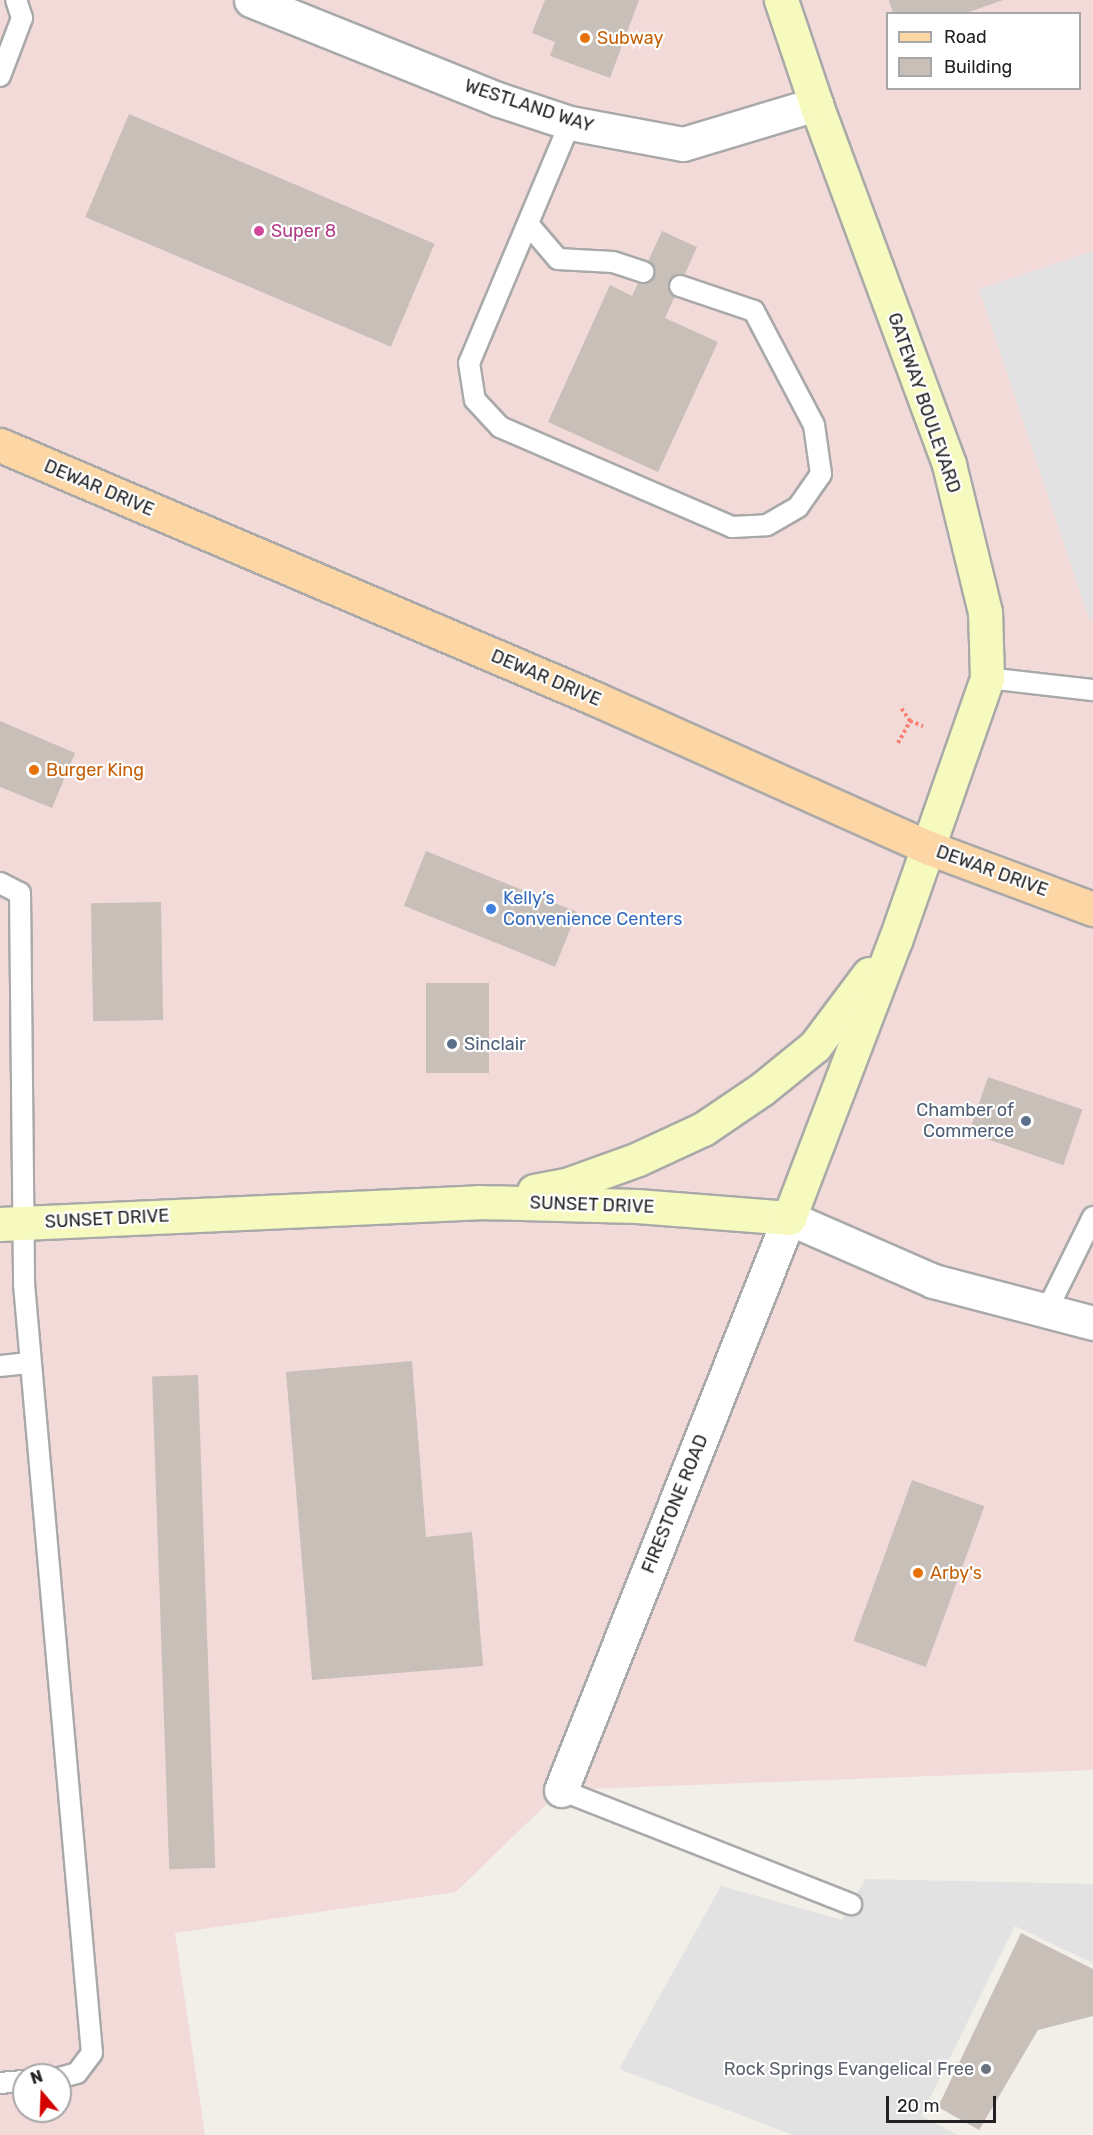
<!DOCTYPE html>
<html>
<head>
<meta charset="utf-8">
<style>
  body { margin:0 }
  #map { position:relative; width:1093px; height:2135px; overflow:hidden; background:#f2efe9; font-family:Rubik,sans-serif }
  div>[style] { position:absolute }
  [style*='--x'] { left:calc(var(--x)*1px); top:calc(var(--y)*1px); width:calc(var(--w)*1px); rotate:calc(var(--a)*1deg) }
  .commercial>* { inset:0; background:#f2dad9 }
  .parking>* { inset:0; background:#e2e2e2 }
  .building>* { inset:0; background:#c7bfb8; transform-origin:0 0 }
  .path>* { height:4px; margin-top:-2px; transform-origin:0; background:repeating-linear-gradient(90deg,#fa8072 0 3px,transparent 0 6px) }
  .roads { filter:drop-shadow(2px 0 #a9a9a9) drop-shadow(-2px 0 #a9a9a9) drop-shadow(0 2px #a9a9a9) drop-shadow(0 -2px #a9a9a9) }
  .lane>* { height:20px; margin:-10px; padding:0 10px; transform-origin:10px; border-radius:10px; background:#fff }
  .street>* { height:33px; margin:-16.5px; padding:0 16.5px; transform-origin:16.5px; border-radius:16.5px; background:#fff }
  .secondary>* { height:33px; margin:-16.5px; padding:0 16.5px; transform-origin:16.5px; border-radius:16.5px; background:#f7fabf }
  .primary>* { height:33px; margin:-16.5px; padding:0 16.5px; transform-origin:16.5px; border-radius:16.5px; background:#fcd6a4 }
  .dots>* { width:16px; height:16px; translate:-50% -50%; box-sizing:border-box; border:3px solid #fff; border-radius:50% }
  span { translate:-50% -50%; white-space:nowrap; text-align:center; line-height:1.15; -webkit-text-stroke:4.5px #fff; paint-order:stroke }
  .food-label { font-size:18px; color:#c56008 }
  .left { translate:0 -50%; text-align:left }
  .street-label { font-size:18px; color:#222 }
  .hotel-label { font-size:18px; color:#b23c85 }
  .shop-label { font-size:18px; color:#366cbe }
  .service-label { font-size:18px; color:#4e5e75 }
  .right { translate:-100% -50%; text-align:right }
  .worship-label { font-size:18px; color:#5b616d }
  .legend { position:absolute; left:886px; top:12px; width:195px; height:78px; box-sizing:border-box; background:#fff; border:2px solid #a7a7a7; margin:0; padding:8px 10px; list-style:none; font-size:18px; color:#222 }
  .legend li { display:flex; align-items:center; gap:12px; height:30px }
  .legend b { width:30px; border:2px solid #a7a7a7 }
  .north { position:absolute; left:12px; top:2063px; width:60px; height:60px; box-sizing:border-box; background:#fff; border:2px solid #a7a7a7; border-radius:50%; rotate:341deg; font-size:16px; font-weight:700; line-height:24px; text-align:center; color:#222 }
  .north::after { content:''; display:block; margin:auto; width:21px; height:27px; background:#d40000; clip-path:polygon(50% 0,100% 100%,50% 72%,0 100%) }
  .scale { position:absolute; left:886px; top:2096px; width:110px; height:27px; box-sizing:border-box; border:3px solid #222; border-top:0; padding-left:8px; font-size:18px; line-height:21px; white-space:nowrap; color:#222; -webkit-text-stroke:4px #fff; paint-order:stroke }
</style>
</head>
<body>
<div id="map">
  <div class="commercial">
    <i style="clip-path:polygon(evenodd,0 0,1093px 0,1093px 1770px,561px 1790px,456px 1892px,175px 1933px,205px 2135px,0 2135px,0 0,888px 14px,1080px 14px,1080px 88px,888px 88px,888px 14px,0 0,24px 2075px,60px 2075px,60px 2111px,24px 2111px,24px 2075px)"></i>
  </div>
  <div class="parking">
    <i style="clip-path:polygon(1093px 251px,1093px 618px,1089px 619px,979px 289px)"></i>
    <i style="clip-path:polygon(865px 1879px,1093px 1884px,1093px 1963px,1015px 1926px,921px 2116px,958px 2135px,793px 2135px,619px 2069px,721px 1886px,842px 1920px)"></i>
  </div>
  <div class="building">
    <i style="clip-path:polygon(545px 0,639px 0,610px 78px,550px 56px,555px 42px,532px 33px)"></i>
    <i style="clip-path:polygon(889px 0,1003px 0,963px 14px,893px 14px)"></i>
    <i style="left:129px;top:114px;width:332px;height:112px;rotate:23deg"></i>
    <i style="clip-path:polygon(662px 231px,697px 247px,665px 318px,718px 342px,658px 472px,548px 422px,610px 285px,632px 296px)"></i>
    <i style="clip-path:polygon(0 721px,75px 753px,52px 808px,0 787px)"></i>
    <i style="left:426px;top:851px;width:163px;height:59px;rotate:22deg"></i>
    <i style="left:161px;top:902px;width:118px;height:70px;rotate:89deg"></i>
    <i style="left:426px;top:983px;width:63px;height:90px"></i>
    <i style="left:988px;top:1077px;width:100px;height:59px;rotate:19deg"></i>
    <i style="clip-path:polygon(412px 1361px,426px 1537px,472px 1532px,483px 1666px,312px 1680px,286px 1372px)"></i>
    <i style="left:198px;top:1375px;width:493px;height:46px;rotate:88deg"></i>
    <i style="left:912px;top:1480px;width:77px;height:171px;rotate:20deg"></i>
    <i style="clip-path:polygon(1021px 1933px,1093px 1969px,1093px 2016px,1038px 2030px,979px 2130px,938px 2107px)"></i>
  </div>
  <div class="path">
    <i style="--x:910;--y:721;--w:14;--a:21"></i>
    <i style="--x:898;--y:743;--w:25;--a:-61"></i>
    <i style="--x:910;--y:721;--w:18;--a:-124"></i>
  </div>
  <div class="roads">
    <div class="lane">
      <i style="--x:0;--y:76;--w:62;--a:-69.2"></i>
      <i style="--x:22;--y:18;--w:19;--a:-108"></i>
      <i style="--x:570;--y:123;--w:260;--a:112.8"></i>
      <i style="--x:469;--y:363;--w:37;--a:81"></i>
      <i style="--x:475;--y:400;--w:37;--a:47"></i>
      <i style="--x:500;--y:427;--w:253;--a:23.3"></i>
      <i style="--x:732;--y:527;--w:35;--a:-3"></i>
      <i style="--x:767;--y:525;--w:36;--a:-30"></i>
      <i style="--x:798;--y:507;--w:40;--a:-55.1"></i>
      <i style="--x:821;--y:474;--w:49;--a:-98.1"></i>
      <i style="--x:814;--y:425;--w:129;--a:-117.8"></i>
      <i style="--x:754;--y:311;--w:78;--a:-161.3"></i>
      <i style="--x:528;--y:224;--w:46;--a:49.4"></i>
      <i style="--x:558;--y:259;--w:55;--a:3.1"></i>
      <i style="--x:613;--y:262;--w:32;--a:18"></i>
      <i style="--x:987;--y:678;--w:107;--a:6.5"></i>
      <i style="--x:0;--y:883;--w:22;--a:27"></i>
      <i style="--x:20;--y:893;--w:391;--a:89.4"></i>
      <i style="--x:24;--y:1284;--w:772;--a:84.95"></i>
      <i style="--x:92;--y:2053;--w:25;--a:127"></i>
      <i style="--x:77;--y:2073;--w:18;--a:164"></i>
      <i style="--x:1046;--y:1312;--w:106;--a:-63.7"></i>
      <i style="--x:0;--y:1366;--w:30;--a:-6"></i>
      <i style="--x:561;--y:1790;--w:312;--a:21.5"></i>
      <i style="--x:0;--y:2083;--w:24;--a:-5"></i>
    </div>
    <div class="street">
      <i style="--x:251;--y:0;--w:265;--a:21.9"></i>
      <i style="--x:497;--y:99;--w:77;--a:18.2"></i>
      <i style="--x:570;--y:123;--w:115;--a:10.5"></i>
      <i style="--x:683;--y:144;--w:139;--a:-16.7"></i>
      <i style="--x:561;--y:1790;--w:616;--a:-68.27"></i>
      <i style="--x:789;--y:1218;--w:157;--a:23.6"></i>
      <i style="--x:933;--y:1281;--w:165;--a:14.7"></i>
    </div>
    <div class="secondary">
      <i style="--x:534;--y:1191;--w:36;--a:-11"></i>
      <i style="--x:569;--y:1184;--w:73;--a:-19.9"></i>
      <i style="--x:638;--y:1159;--w:72;--a:-24.8"></i>
      <i style="--x:703;--y:1129;--w:71;--a:-34.1"></i>
      <i style="--x:762;--y:1089;--w:68;--a:-39.1"></i>
      <i style="--x:815;--y:1046;--w:90;--a:-53.1"></i>
      <i style="--x:0;--y:1224;--w:479;--a:-2.6"></i>
      <i style="--x:478;--y:1202;--w:159;--a:1.4"></i>
      <i style="--x:637;--y:1206;--w:152;--a:4.5"></i>
      <i style="--x:789;--y:1218;--w:297;--a:-69.1"></i>
      <i style="--x:895;--y:941;--w:279;--a:-70.7"></i>
      <i style="--x:987;--y:678;--w:66;--a:-91.7"></i>
      <i style="--x:985;--y:612;--w:152;--a:-103.7"></i>
      <i style="--x:949;--y:464;--w:384;--a:-110.3"></i>
      <i style="--x:816;--y:104;--w:110;--a:-108.6"></i>
    </div>
    <div class="primary">
      <i style="--x:0;--y:445;--w:648;--a:23.08"></i>
      <i style="--x:596;--y:699;--w:363;--a:24.1"></i>
      <i style="--x:927;--y:847;--w:177;--a:20.5"></i>
    </div>
  </div>
  <div class="dots">
    <i style="left:585px;top:38px;background:#e8710a"></i>
    <i style="left:259px;top:231px;background:#d1479c"></i>
    <i style="left:34px;top:770px;background:#e8710a"></i>
    <i style="left:491px;top:909px;background:#3f7fe0"></i>
    <i style="left:452px;top:1044px;background:#5c6f8a"></i>
    <i style="left:1026px;top:1121px;background:#5c6f8a"></i>
    <i style="left:918px;top:1573px;background:#e8710a"></i>
    <i style="left:986px;top:2069px;background:#6b7280"></i>
  </div>
  <div class="food-label">
    <span class="left" style="left:597px;top:38px">Subway</span>
    <span class="left" style="left:46px;top:770px">Burger King</span>
    <span class="left" style="left:930px;top:1573px">Arby's</span>
  </div>
  <div class="street-label">
    <span style="left:529px;top:106px;rotate:18deg">WESTLAND WAY</span>
    <span style="left:924px;top:403px;rotate:71deg">GATEWAY BOULEVARD</span>
    <span style="left:99px;top:488px;rotate:23deg">DEWAR DRIVE</span>
    <span style="left:546px;top:678px;rotate:23deg">DEWAR DRIVE</span>
    <span style="left:992px;top:871px;rotate:20deg">DEWAR DRIVE</span>
    <span style="left:592px;top:1205px;rotate:2deg">SUNSET DRIVE</span>
    <span style="left:107px;top:1219px;rotate:-3deg">SUNSET DRIVE</span>
    <span style="left:675px;top:1504px;rotate:-68deg">FIRESTONE ROAD</span>
  </div>
  <div class="hotel-label">
    <span class="left" style="left:271px;top:231px">Super 8</span>
  </div>
  <div class="shop-label">
    <span class="left" style="left:503px;top:909px">Kelly’s<br>Convenience Centers</span>
  </div>
  <div class="service-label">
    <span class="left" style="left:464px;top:1044px">Sinclair</span>
    <span class="right" style="left:1014px;top:1121px">Chamber of<br>Commerce</span>
  </div>
  <div class="worship-label">
    <span class="right" style="left:974px;top:2069px">Rock Springs Evangelical Free</span>
  </div>
  <ul class="legend">
  <li><b style="height:8px;background:#fcd6a4"></b>Road</li>
  <li><b style="height:16px;background:#c7bfb8"></b>Building</li>
  </ul>
  <div class="north">N</div>
  <div class="scale">20 m</div>
</div>
</body>
</html>
